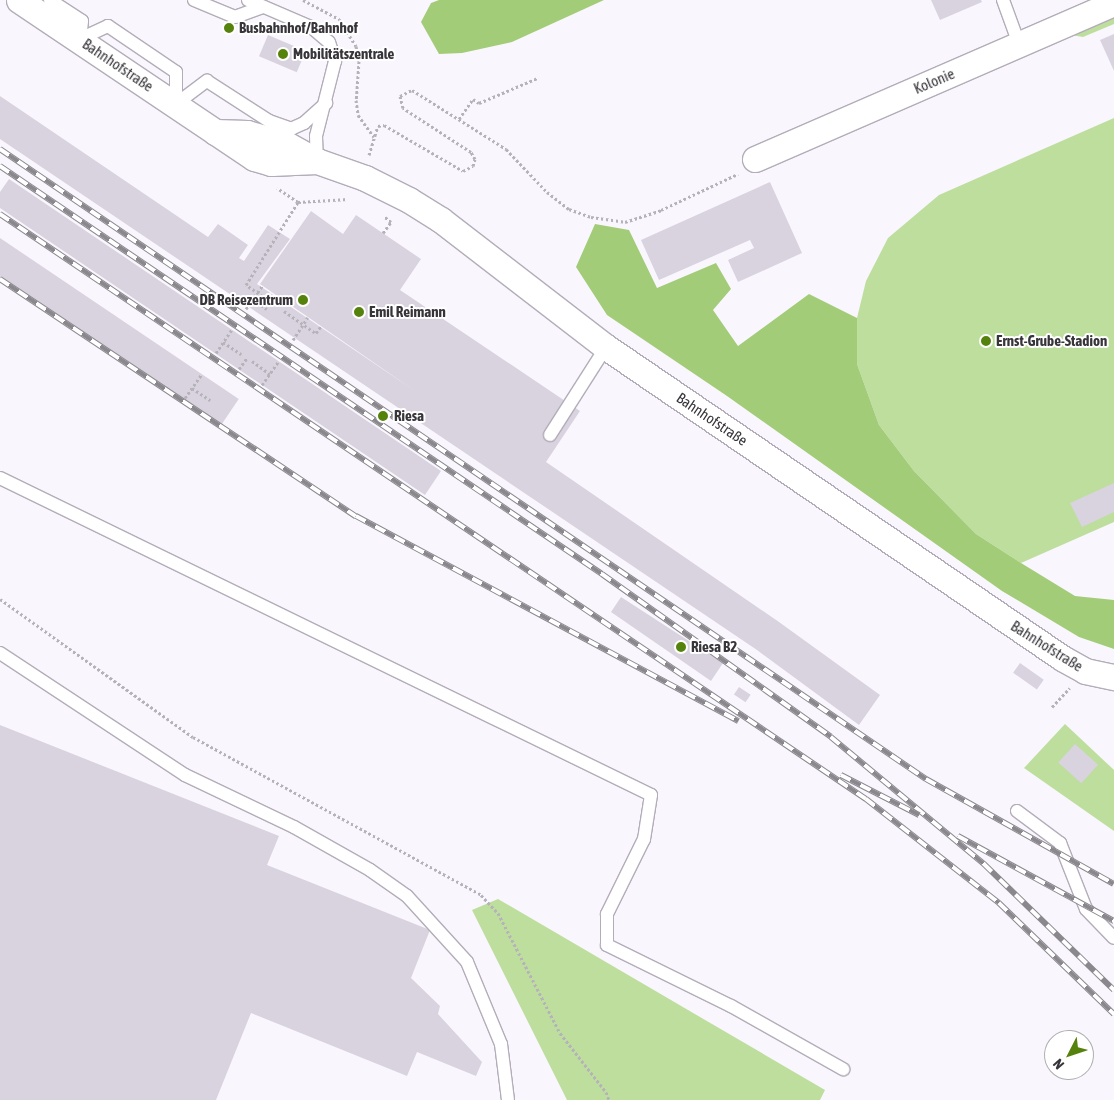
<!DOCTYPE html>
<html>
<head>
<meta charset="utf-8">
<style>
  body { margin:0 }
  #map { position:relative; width:1114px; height:1100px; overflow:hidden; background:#faf6fe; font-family:"Asap Condensed",sans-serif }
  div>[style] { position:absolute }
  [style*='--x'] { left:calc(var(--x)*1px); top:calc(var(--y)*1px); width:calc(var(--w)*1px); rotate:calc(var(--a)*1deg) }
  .green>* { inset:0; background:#bdde9d }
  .forest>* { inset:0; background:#a3cc78 }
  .building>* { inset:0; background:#d9d3df; transform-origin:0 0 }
  .path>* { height:3px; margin-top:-1.5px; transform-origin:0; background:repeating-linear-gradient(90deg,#b5b2b9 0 2.5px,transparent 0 5px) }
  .roads { filter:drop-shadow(1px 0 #b3adb9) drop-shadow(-1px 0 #b3adb9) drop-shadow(0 1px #b3adb9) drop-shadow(0 -1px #b3adb9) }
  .lane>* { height:12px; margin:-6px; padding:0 6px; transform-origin:6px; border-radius:6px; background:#fff }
  .street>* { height:25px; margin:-12.5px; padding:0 12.5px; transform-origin:12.5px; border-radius:12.5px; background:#fff }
  .rail>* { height:5.5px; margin-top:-2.75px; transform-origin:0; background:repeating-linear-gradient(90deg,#fff 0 11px,#8a878d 0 22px); box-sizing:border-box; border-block:1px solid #8a878d }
  .dots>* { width:14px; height:14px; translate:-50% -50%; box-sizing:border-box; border:2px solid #fff; border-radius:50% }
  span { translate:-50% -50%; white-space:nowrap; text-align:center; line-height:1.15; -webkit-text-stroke:4px #fff; paint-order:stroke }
  .poi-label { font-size:15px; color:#38353a; font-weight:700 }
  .left { translate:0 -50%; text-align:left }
  .right { translate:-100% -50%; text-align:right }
  .street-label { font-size:15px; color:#38353a }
  .north { position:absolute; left:1044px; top:1030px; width:50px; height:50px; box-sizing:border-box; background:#fff; border:1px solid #afaeb0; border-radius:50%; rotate:229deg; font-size:14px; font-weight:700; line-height:20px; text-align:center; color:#38353a }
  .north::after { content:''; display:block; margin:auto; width:18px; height:22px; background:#55820c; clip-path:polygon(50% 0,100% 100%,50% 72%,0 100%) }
</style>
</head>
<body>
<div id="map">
  <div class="green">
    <i style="clip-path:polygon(1114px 12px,1114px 24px,1083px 37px,1071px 35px)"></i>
    <i style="clip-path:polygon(1114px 118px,1114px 522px,1021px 563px,976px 534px,914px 471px,879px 425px,857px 364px,857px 318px,866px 281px,888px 238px,939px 195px)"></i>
    <i style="clip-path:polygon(1065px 724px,1114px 770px,1114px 831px,1024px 768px)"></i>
    <i style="clip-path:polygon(498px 899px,825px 1090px,820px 1100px,567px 1100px,472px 910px)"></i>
  </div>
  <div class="forest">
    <i style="clip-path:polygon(439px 0,604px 0,512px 42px,462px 53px,439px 54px,421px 22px,431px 3px)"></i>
    <i style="clip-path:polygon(595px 224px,629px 230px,657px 288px,716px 263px,731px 289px,713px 310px,738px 346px,809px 294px,857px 318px,857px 364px,879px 425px,914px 471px,976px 534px,1021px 563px,1075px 596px,1114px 600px,1114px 649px,1079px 637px,1002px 591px,727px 396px,607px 315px,576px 267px)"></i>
  </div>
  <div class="building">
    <i style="clip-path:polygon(931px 0,981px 0,982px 2px,940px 20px)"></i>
    <i style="clip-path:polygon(1114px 34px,1114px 71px,1100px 40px)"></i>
    <i style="left:268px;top:35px;width:41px;height:23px;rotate:23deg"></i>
    <i style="clip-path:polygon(0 96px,208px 237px,218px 224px,248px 245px,239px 258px,244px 261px,268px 225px,290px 239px,257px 284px,415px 391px,260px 284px,311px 211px,343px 234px,356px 215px,421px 259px,400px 290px,580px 411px,546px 462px,779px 622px,880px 695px,859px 725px,757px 650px,0 139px)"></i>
    <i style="clip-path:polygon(9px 179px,441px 471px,425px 495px,0 208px,0 192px)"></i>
    <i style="clip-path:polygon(770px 182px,802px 253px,738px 282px,728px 260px,754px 248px,750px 240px,659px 280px,641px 240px)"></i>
    <i style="left:0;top:238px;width:288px;height:35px;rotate:34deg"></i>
    <i style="clip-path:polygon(1114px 483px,1114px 512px,1082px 527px,1070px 503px)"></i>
    <i style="clip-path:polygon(621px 597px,723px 663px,711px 681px,611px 612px)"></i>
    <i style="left:1020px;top:663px;width:29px;height:12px;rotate:35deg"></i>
    <i style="left:739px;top:687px;width:14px;height:9px;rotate:34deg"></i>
    <i style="clip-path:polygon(0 725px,279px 836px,267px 865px,430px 930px,411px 978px,440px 1006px,438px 1014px,482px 1062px,476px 1076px,417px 1052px,407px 1076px,251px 1013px,216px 1100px,0 1100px)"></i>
    <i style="left:1075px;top:744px;width:31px;height:25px;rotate:42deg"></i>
  </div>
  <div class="path">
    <i style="--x:303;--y:0;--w:41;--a:27.8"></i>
    <i style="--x:339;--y:19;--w:32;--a:58"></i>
    <i style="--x:356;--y:46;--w:15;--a:79"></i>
    <i style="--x:359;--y:61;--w:39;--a:94"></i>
    <i style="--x:356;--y:100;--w:15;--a:82"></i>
    <i style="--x:358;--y:115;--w:27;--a:54"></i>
    <i style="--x:459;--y:119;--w:24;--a:-55"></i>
    <i style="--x:473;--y:99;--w:7;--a:34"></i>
    <i style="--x:479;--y:103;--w:64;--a:-23"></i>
    <i style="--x:369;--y:155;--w:30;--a:-73"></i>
    <i style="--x:378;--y:126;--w:6;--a:-9"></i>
    <i style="--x:384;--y:125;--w:91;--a:30.2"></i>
    <i style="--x:463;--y:171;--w:11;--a:-27"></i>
    <i style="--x:473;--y:166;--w:7;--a:-74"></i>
    <i style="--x:475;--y:159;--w:8;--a:-120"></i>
    <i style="--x:471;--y:152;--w:81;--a:-147.1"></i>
    <i style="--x:403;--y:108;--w:12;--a:-104"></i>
    <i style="--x:400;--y:96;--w:13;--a:-27"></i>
    <i style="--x:412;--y:90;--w:111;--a:32.1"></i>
    <i style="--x:506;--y:149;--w:59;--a:46.4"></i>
    <i style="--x:547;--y:192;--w:28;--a:38"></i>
    <i style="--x:569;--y:209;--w:23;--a:20"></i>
    <i style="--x:591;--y:217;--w:34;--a:8"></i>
    <i style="--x:625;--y:222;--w:38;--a:-18"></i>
    <i style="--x:661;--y:210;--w:85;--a:-25.1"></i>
    <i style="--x:298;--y:202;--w:50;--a:-3.4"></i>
    <i style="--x:383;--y:233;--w:14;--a:-54"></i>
    <i style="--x:391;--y:222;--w:8;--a:-140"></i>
    <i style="--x:253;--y:299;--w:17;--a:36"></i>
    <i style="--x:275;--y:305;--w:35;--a:-145"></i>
    <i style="--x:246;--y:285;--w:98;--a:-57.9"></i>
    <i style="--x:298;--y:202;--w:25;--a:-146"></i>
    <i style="--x:246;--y:309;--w:28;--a:-55"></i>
    <i style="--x:284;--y:311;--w:39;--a:35"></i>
    <i style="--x:316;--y:333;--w:9;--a:-54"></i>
    <i style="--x:293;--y:340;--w:27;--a:-57"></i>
    <i style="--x:223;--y:342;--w:22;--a:34"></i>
    <i style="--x:216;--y:353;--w:29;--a:-56"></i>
    <i style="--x:252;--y:361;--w:22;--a:36"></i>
    <i style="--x:239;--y:369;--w:14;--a:-54"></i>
    <i style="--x:262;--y:385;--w:29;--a:-55"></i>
    <i style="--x:192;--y:388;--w:22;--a:34"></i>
    <i style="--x:185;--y:398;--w:28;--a:-55"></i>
    <i style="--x:0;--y:599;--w:237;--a:35.6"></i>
    <i style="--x:193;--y:737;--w:328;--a:28.7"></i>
    <i style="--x:481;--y:895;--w:25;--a:47"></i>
    <i style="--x:498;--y:913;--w:135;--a:62.7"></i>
    <i style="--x:560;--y:1033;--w:75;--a:52.1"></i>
    <i style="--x:606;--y:1092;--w:9;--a:69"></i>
    <i style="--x:1052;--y:707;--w:26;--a:-47"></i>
  </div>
  <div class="roads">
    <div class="lane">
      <i style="--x:50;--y:0;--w:38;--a:33"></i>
      <i style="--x:82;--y:21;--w:18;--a:96"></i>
      <i style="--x:194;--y:0;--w:44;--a:22.5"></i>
      <i style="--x:235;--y:17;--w:30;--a:-20"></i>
      <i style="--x:248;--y:0;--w:69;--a:23.2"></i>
      <i style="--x:311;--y:27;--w:23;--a:40"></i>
      <i style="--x:329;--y:42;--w:20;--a:72"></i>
      <i style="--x:335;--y:61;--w:77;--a:104.2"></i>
      <i style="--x:316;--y:136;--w:25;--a:88"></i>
      <i style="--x:1003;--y:0;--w:47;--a:70"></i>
      <i style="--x:80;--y:39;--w:31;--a:-25"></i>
      <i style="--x:108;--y:26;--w:82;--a:34.1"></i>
      <i style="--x:176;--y:72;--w:32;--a:90"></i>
      <i style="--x:176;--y:104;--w:39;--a:-37"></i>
      <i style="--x:207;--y:81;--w:74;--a:32.8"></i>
      <i style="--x:269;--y:121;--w:24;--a:19"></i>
      <i style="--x:284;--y:132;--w:22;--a:-24"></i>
      <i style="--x:304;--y:123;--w:30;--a:-42"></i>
      <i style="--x:550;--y:435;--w:104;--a:-57.5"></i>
      <i style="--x:0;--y:478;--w:724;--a:25.96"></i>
      <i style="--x:651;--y:795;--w:45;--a:99"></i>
      <i style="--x:644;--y:839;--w:84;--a:116.3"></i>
      <i style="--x:607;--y:914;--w:31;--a:90"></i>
      <i style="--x:607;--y:945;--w:138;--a:26.2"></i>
      <i style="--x:731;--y:1006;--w:129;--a:29.4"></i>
      <i style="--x:0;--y:653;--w:222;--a:33.4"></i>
      <i style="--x:185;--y:775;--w:121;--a:25.5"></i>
      <i style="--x:294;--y:827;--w:87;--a:29.5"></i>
      <i style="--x:370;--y:870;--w:45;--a:35.1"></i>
      <i style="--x:407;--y:896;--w:89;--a:47.7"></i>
      <i style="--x:467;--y:962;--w:89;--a:67.5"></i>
      <i style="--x:501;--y:1044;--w:56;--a:82.9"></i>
      <i style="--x:1017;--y:811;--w:54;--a:36.7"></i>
      <i style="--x:1060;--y:843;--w:71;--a:68.5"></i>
      <i style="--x:1086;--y:909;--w:40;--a:46"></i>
    </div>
    <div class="street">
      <i style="--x:19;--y:0;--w:283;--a:33.9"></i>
      <i style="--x:254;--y:158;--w:18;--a:16"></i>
      <i style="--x:271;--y:163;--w:46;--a:-2.5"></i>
      <i style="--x:215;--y:132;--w:32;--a:2"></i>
      <i style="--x:247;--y:133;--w:41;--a:15.8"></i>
      <i style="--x:286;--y:144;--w:35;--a:29"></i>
      <i style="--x:317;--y:161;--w:51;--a:19.5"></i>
      <i style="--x:365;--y:178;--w:49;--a:26.6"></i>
      <i style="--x:409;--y:200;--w:38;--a:32"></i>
      <i style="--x:441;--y:220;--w:208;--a:37.6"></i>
      <i style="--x:606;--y:347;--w:552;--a:34.29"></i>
      <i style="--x:1062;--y:658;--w:26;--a:29"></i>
      <i style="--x:1085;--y:671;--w:30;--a:12"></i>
      <i style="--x:755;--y:159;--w:391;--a:-23.5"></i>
    </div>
  </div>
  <div class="rail">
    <i style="--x:0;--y:149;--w:1120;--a:34.23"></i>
    <i style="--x:926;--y:779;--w:215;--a:29.2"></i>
    <i style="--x:0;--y:166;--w:727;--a:34.13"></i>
    <i style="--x:602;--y:574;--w:281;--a:35.4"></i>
    <i style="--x:831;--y:737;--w:199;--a:39.7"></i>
    <i style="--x:984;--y:864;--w:181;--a:44.1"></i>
    <i style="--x:0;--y:214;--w:1045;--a:34.04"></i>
    <i style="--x:866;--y:799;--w:169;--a:38"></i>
    <i style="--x:999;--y:903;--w:160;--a:44"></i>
    <i style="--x:0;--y:279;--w:428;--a:33.7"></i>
    <i style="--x:356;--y:516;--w:434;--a:28.2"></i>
    <i style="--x:841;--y:775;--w:88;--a:27.1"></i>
    <i style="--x:958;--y:836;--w:178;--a:28.6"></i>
  </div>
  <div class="dots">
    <i style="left:229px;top:28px;background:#55820c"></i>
    <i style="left:283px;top:54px;background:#55820c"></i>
    <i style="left:303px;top:300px;background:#55820c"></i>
    <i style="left:359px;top:312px;background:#55820c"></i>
    <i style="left:986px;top:341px;background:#55820c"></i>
    <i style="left:383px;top:416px;background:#55820c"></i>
    <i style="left:681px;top:647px;background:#55820c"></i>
  </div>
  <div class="poi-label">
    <span class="left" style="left:239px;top:28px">Busbahnhof/Bahnhof</span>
    <span class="left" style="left:293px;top:54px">Mobilitätszentrale</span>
    <span class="right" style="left:293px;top:300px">DB Reisezentrum</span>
    <span class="left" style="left:369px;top:312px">Emil Reimann</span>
    <span class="left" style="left:996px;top:341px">Ernst-Grube-Stadion</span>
    <span class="left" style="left:394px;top:416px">Riesa</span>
    <span class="left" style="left:691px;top:647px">Riesa B2</span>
  </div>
  <div class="street-label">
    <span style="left:118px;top:65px;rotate:34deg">Bahnhofstraße</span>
    <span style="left:934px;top:81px;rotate:-23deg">Kolonie</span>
    <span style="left:712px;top:419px;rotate:34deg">Bahnhofstraße</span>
    <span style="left:1047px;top:646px;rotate:32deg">Bahnhofstraße</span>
  </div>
  <div class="north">N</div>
</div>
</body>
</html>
